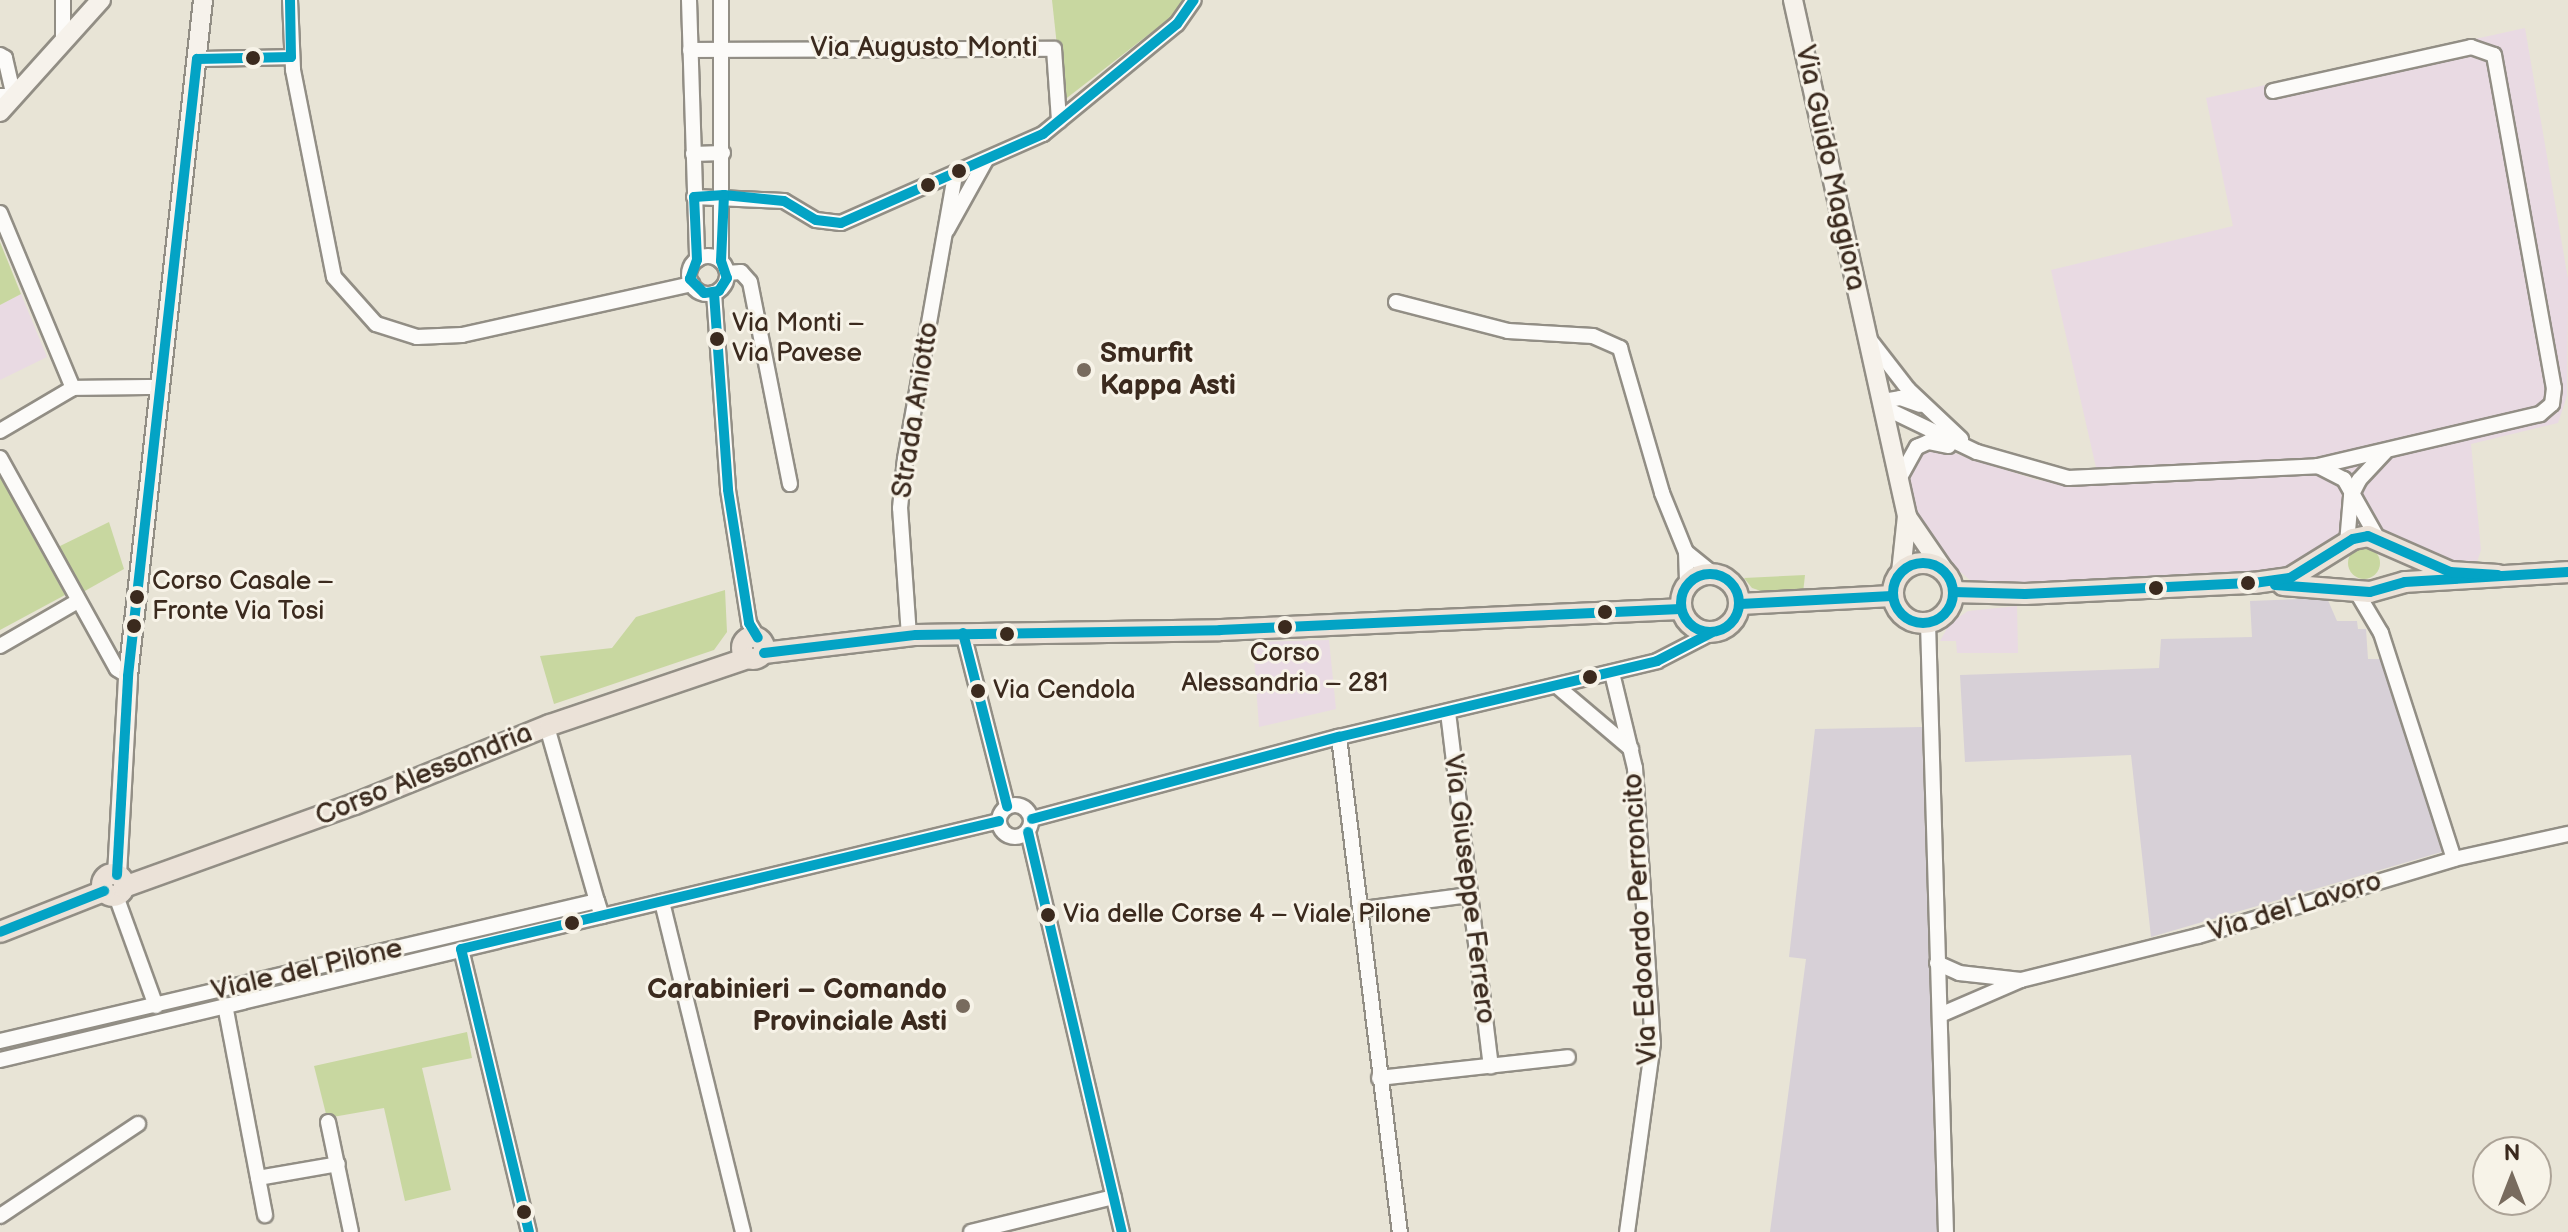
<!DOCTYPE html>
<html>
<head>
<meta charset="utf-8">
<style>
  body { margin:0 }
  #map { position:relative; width:2568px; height:1232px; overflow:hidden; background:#e8e4d6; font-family:"Balsamiq Sans",sans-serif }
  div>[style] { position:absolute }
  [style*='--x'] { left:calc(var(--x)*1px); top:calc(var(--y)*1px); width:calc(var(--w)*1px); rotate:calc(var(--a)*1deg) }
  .built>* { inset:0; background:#e9dae3 }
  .industrial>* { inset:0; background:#d7d0d7 }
  .green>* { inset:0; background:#c8d7a0 }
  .round { border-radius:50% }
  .roads { filter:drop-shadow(2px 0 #928e85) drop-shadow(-2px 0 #928e85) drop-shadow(0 2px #928e85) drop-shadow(0 -2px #928e85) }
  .street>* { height:14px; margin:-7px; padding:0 7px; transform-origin:7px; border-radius:7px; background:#fcfbf9 }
  .street>.ring { margin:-7px; padding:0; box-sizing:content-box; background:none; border:14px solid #fcfbf9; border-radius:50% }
  .secondary>* { height:18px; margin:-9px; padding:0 9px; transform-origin:9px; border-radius:9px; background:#f6f2eb }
  .primary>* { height:20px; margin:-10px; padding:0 10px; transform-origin:10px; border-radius:10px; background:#ebe2d8 }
  .primary>.ring { margin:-10px; padding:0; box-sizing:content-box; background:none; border:20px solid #ebe2d8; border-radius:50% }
  .bus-1>* { height:10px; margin:-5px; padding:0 5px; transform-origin:5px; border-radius:5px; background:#03a3c5 }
  .bus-1>.ring { margin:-5px; padding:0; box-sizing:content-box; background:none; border:10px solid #03a3c5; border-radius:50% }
  .dots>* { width:22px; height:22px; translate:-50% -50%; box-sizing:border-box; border:4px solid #f7f3e8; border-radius:50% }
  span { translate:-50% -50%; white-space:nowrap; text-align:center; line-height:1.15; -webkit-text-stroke:6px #f7f3e8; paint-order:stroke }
  .bus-label { font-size:26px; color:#3b2a1e }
  .left { translate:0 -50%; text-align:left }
  .street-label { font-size:28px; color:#3b2a1e }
  .poi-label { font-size:28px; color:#3b2a1e; font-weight:700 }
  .right { translate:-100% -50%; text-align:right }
  .north { position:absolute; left:2472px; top:1136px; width:80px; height:80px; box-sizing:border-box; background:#f7f3e8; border:2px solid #aca397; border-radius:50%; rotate:0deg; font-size:22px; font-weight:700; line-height:32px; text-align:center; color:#3b2a1e }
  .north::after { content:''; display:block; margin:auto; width:28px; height:36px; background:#786b5e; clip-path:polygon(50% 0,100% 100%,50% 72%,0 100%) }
</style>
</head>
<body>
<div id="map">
  <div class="built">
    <i style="clip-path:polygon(2525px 28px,2568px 279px,2567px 396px,2558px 423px,2471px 444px,2481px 550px,2476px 565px,2443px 566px,2373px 525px,2342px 530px,2328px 551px,2287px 575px,1992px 587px,1970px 580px,1937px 553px,1916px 525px,1907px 476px,1917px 452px,1936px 447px,2037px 480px,2100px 485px,2051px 270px,2233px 226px,2206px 98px)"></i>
    <i style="clip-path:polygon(21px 294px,47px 357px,0 380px,0 305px)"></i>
    <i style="clip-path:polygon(2017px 606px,2018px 653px,1957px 653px,1956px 641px,1940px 641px,1950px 623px,1968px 611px)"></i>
    <i style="clip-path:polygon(1329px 640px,1336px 709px,1259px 727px,1253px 642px)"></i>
  </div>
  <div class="industrial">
    <i style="clip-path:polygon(2327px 598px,2337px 621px,2357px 621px,2358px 629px,2366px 629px,2368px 659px,2382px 659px,2445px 851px,2151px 937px,2131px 755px,1965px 762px,1960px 675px,2159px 668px,2161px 639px,2252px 637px,2250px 601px)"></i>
    <i style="clip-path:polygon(1922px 727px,1937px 1232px,1770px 1232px,1806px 959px,1789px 957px,1815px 729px)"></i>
  </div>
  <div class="green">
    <i style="clip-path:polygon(1052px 0,1184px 0,1175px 14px,1063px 101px)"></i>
    <i style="clip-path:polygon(0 242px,21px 294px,0 305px)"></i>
    <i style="clip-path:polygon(0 477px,65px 595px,0 630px)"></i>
    <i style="clip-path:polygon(109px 522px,124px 569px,83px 592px,58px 547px)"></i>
    <i class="round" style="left:2348px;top:547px;width:32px;height:32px"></i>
    <i style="clip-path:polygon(1805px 575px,1803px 593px,1770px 594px,1752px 588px,1744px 578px)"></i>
    <i style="clip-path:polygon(725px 590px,727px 632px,714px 650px,554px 704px,540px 656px,612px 648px,636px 617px)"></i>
    <i style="clip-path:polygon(467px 1032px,472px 1058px,422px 1068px,451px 1190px,405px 1201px,384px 1108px,327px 1118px,314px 1066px)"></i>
  </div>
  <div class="roads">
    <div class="street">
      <i style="--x:63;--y:0;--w:41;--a:90"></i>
      <i style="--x:290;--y:0;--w:70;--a:87.5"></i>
      <i style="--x:293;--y:70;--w:211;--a:78.8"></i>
      <i style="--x:334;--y:277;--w:63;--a:48.2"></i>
      <i style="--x:376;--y:324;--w:43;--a:17.6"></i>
      <i style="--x:417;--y:337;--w:45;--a:-2.5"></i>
      <i style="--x:462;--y:335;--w:236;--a:-12.5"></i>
      <i style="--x:689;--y:0;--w:260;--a:88.2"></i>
      <i style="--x:721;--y:0;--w:261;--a:90"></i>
      <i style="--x:690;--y:50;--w:364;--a:-0.2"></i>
      <i style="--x:1054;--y:49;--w:72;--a:86"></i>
      <i style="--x:0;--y:55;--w:6;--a:31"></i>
      <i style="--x:5;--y:58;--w:39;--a:77"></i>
      <i style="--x:14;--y:96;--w:14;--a:180"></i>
      <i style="--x:197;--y:59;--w:94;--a:-1.2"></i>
      <i style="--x:2273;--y:91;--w:203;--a:-12.5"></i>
      <i style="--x:2471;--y:47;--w:24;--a:19"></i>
      <i style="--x:2494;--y:55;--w:338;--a:79.8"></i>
      <i style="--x:2554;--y:388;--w:16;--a:97"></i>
      <i style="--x:2552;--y:404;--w:16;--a:140"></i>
      <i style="--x:2540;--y:414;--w:228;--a:166.8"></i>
      <i style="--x:693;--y:154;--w:30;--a:-2"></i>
      <i style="--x:694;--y:197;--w:90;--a:2.5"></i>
      <i style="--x:784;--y:201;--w:37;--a:31"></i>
      <i style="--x:816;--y:220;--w:25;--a:7"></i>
      <i style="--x:841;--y:223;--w:221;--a:-23.8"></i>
      <i style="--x:1043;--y:134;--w:173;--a:-39.4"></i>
      <i style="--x:1177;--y:24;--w:29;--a:-55"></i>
      <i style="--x:0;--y:213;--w:190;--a:67.4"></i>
      <i style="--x:947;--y:230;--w:80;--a:-60.9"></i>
      <i class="ring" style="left:689px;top:256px;width:24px;height:24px"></i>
      <i style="--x:727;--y:273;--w:14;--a:-4"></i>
      <i style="--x:741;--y:272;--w:13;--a:48"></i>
      <i style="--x:750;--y:282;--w:206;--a:78.8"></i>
      <i style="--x:714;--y:293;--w:197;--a:85.9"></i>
      <i style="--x:728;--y:490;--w:135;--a:81"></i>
      <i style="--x:749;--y:623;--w:17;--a:59"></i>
      <i style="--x:1396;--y:302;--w:116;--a:14.5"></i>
      <i style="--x:1508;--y:331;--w:85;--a:3.4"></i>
      <i style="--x:1593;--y:336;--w:30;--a:24"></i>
      <i style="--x:1620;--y:348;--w:151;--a:73.8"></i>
      <i style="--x:1662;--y:493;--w:64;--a:67.9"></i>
      <i style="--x:1686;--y:552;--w:33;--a:88"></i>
      <i style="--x:1870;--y:340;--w:62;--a:52.2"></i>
      <i style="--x:1908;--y:389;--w:73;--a:43.3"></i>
      <i style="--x:1883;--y:401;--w:17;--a:-10"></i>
      <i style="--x:1900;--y:398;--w:21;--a:19"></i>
      <i style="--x:1885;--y:408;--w:102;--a:25.6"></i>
      <i style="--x:1977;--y:452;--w:95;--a:15.9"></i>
      <i style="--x:2068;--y:478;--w:250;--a:-2.7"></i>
      <i style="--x:2318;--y:466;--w:29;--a:27"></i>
      <i style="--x:2344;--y:479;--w:69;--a:60.5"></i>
      <i style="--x:0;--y:431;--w:85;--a:-30.5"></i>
      <i style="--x:73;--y:388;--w:88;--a:-0.7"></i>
      <i style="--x:0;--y:458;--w:241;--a:61"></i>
      <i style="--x:117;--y:669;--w:13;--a:32"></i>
      <i style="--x:1899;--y:479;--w:37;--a:-61"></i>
      <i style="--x:1917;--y:447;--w:12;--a:-24"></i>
      <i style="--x:1928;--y:442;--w:21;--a:11"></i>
      <i style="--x:2347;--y:543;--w:47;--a:-85.1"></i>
      <i style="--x:2351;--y:496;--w:18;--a:-63"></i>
      <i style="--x:2359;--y:480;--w:38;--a:-47"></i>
      <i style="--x:1686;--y:552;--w:35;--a:39"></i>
      <i style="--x:2356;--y:591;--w:49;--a:59.2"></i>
      <i style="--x:2381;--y:633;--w:237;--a:72.1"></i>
      <i style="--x:1928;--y:623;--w:609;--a:88.31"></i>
      <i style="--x:963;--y:633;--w:179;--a:75.7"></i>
      <i style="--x:909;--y:636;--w:128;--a:-94"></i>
      <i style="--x:900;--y:508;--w:49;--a:-84.2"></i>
      <i style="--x:905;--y:459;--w:289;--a:-80"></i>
      <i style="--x:0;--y:646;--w:90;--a:-30"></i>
      <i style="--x:1612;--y:673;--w:98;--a:76.4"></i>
      <i style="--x:1635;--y:768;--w:276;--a:86.3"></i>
      <i style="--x:1653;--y:1043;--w:191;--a:97.8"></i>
      <i style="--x:1558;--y:687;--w:96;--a:40.3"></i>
      <i style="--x:1448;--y:712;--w:357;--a:83.1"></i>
      <i style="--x:547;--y:727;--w:181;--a:74"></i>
      <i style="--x:1339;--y:737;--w:499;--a:83"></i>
      <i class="ring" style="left:999px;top:805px;width:18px;height:18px"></i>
      <i style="--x:1032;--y:819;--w:318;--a:-15"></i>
      <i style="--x:1339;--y:737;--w:327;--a:-13.4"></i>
      <i style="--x:1657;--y:661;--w:61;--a:-27.4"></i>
      <i style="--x:1028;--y:832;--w:411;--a:76.8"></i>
      <i style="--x:116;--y:896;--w:117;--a:70"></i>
      <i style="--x:662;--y:902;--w:340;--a:76.2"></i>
      <i style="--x:1363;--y:909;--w:108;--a:-7.5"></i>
      <i style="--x:461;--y:949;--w:291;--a:76.5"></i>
      <i style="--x:1937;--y:963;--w:24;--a:24"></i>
      <i style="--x:1959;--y:973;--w:62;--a:6.4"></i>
      <i style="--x:225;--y:1005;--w:214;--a:79.2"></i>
      <i style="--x:1940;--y:1015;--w:88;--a:-23.4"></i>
      <i style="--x:2021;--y:980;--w:182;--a:-14"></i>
      <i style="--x:2198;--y:936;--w:267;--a:-16.7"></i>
      <i style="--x:2454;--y:859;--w:117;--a:-12.4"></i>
      <i style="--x:0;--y:1041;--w:613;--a:-13.2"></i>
      <i style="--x:597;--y:901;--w:16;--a:72"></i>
      <i style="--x:0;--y:1060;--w:1027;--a:-13.45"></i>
      <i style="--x:1379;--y:1078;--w:190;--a:-6.3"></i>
      <i style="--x:328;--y:1122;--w:112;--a:78.2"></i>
      <i style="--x:258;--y:1178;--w:81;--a:-9.9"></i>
      <i style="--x:0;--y:1216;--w:166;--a:-33.7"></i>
      <i style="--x:971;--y:1232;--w:147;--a:-13.8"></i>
    </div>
    <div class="secondary">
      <i style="--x:1793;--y:0;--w:528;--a:77.54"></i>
      <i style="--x:1907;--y:516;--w:56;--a:96.1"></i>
      <i style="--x:0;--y:112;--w:151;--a:-48"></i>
      <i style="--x:1908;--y:518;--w:65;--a:55.6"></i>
      <i style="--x:117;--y:875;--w:199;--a:-86.8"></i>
      <i style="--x:128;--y:676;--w:680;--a:-83.67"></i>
    </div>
    <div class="primary">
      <i class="ring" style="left:1893px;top:563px;width:40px;height:40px"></i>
      <i class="ring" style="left:1681px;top:574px;width:38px;height:38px"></i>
      <i style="--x:2283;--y:585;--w:87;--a:4.6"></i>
      <i style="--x:2370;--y:592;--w:36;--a:-16"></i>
      <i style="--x:2405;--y:582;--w:163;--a:-3.5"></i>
      <i style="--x:1953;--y:592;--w:72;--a:1.6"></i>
      <i style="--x:2025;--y:594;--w:229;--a:-2.8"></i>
      <i style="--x:2254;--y:583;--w:36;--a:-8"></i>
      <i style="--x:2290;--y:578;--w:74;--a:-31.8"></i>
      <i style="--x:2353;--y:539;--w:15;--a:-11"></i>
      <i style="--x:2368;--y:536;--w:90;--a:23.7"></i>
      <i style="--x:2450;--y:572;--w:48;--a:3.6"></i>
      <i style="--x:1740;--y:604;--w:152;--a:-3"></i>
      <i class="ring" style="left:742px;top:637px;width:2px;height:2px"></i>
      <i style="--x:764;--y:653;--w:153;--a:-6.8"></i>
      <i style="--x:916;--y:635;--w:304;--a:-0.9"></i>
      <i style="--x:1220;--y:630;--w:461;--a:-2.6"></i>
      <i class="ring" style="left:102px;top:874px;width:2px;height:2px"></i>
      <i style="--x:124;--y:887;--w:245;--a:-19.8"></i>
      <i style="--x:355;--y:804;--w:210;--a:-22.1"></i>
      <i style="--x:550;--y:725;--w:209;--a:-18.7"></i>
      <i style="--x:0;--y:932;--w:112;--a:-21.5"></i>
    </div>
  </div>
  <div class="bus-1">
    <i style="--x:724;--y:195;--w:60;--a:5.7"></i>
    <i style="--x:784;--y:201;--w:37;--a:31"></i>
    <i style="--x:816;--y:220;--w:25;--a:7"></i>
    <i style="--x:841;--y:223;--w:221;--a:-23.8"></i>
    <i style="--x:1043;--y:134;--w:173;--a:-39.4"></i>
    <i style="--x:1177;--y:24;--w:29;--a:-55"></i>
    <i style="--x:724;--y:195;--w:66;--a:92.6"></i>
    <i style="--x:721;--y:261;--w:18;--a:71"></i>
    <i style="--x:727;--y:278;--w:15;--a:122"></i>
    <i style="--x:719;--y:291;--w:15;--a:172"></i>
    <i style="--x:704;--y:293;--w:20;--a:-135"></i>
    <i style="--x:690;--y:279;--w:20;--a:-70"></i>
    <i style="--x:697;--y:260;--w:63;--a:-92.7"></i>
    <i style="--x:694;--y:197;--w:30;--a:-4"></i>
    <i style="--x:714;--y:293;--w:197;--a:85.9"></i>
    <i style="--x:728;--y:490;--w:135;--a:81"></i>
    <i style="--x:749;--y:623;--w:17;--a:59"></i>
    <i class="ring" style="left:1893px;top:563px;width:50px;height:50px"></i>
    <i class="ring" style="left:1681px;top:574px;width:48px;height:48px"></i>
    <i style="--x:2275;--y:585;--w:95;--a:4.2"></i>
    <i style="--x:2370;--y:592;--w:36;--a:-16"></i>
    <i style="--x:2405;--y:582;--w:163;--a:-3.5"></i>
    <i style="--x:1953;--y:592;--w:72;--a:1.6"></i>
    <i style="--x:2025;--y:594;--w:229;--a:-2.8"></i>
    <i style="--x:2254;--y:583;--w:36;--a:-8"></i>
    <i style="--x:2290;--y:578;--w:74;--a:-31.8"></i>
    <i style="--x:2353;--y:539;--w:15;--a:-11"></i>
    <i style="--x:2368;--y:536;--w:90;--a:23.7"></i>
    <i style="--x:2450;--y:572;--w:48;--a:3.6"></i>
    <i style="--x:1740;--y:604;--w:152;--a:-3"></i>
    <i style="--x:963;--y:633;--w:179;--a:75.7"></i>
    <i style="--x:764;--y:653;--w:153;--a:-6.8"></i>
    <i style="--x:916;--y:635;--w:304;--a:-0.9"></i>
    <i style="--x:1220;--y:630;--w:461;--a:-2.6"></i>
    <i style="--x:1032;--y:819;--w:318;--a:-15"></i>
    <i style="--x:1339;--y:737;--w:327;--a:-13.4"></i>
    <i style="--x:1657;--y:661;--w:61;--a:-27.4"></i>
    <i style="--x:1028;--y:832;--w:411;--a:76.8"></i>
    <i style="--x:117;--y:875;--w:199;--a:-86.8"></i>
    <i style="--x:128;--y:676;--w:621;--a:-83.62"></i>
    <i style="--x:197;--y:59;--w:94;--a:-1.2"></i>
    <i style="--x:291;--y:57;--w:57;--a:-91"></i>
    <i style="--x:0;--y:932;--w:112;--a:-21.5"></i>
    <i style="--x:529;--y:1232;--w:291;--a:-103.5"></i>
    <i style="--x:461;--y:949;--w:553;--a:-13.38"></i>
  </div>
  <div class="dots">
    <i style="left:253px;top:58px;background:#3b2a1e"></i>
    <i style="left:959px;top:171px;background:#3b2a1e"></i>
    <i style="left:928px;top:185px;background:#3b2a1e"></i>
    <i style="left:717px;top:339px;background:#3b2a1e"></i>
    <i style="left:1084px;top:370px;background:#786b5e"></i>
    <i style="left:2248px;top:583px;background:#3b2a1e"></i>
    <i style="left:2156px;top:588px;background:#3b2a1e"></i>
    <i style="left:137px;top:597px;background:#3b2a1e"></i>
    <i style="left:1605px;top:612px;background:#3b2a1e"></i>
    <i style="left:134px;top:626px;background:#3b2a1e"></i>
    <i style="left:1285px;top:627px;background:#3b2a1e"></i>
    <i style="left:1007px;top:634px;background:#3b2a1e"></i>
    <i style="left:1590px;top:677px;background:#3b2a1e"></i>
    <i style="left:978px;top:691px;background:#3b2a1e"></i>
    <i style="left:1048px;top:915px;background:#3b2a1e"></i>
    <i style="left:572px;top:923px;background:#3b2a1e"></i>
    <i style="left:963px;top:1006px;background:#786b5e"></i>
    <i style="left:524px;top:1212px;background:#3b2a1e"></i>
  </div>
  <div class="bus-label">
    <span class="left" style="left:732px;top:339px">Via Monti –<br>Via Pavese</span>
    <span class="left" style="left:152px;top:597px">Corso Casale –<br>Fronte Via Tosi</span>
    <span style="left:1285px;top:669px">Corso<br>Alessandria – 281</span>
    <span class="left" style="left:993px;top:691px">Via Cendola</span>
    <span class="left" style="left:1063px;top:915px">Via delle Corse 4 – Viale Pilone</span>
  </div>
  <div class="street-label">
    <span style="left:924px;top:48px">Via Augusto Monti</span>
    <span style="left:1830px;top:168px;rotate:78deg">Via Guido Maggiora</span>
    <span style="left:916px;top:410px;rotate:-81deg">Strada Aniotto</span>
    <span style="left:424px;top:775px;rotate:-22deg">Corso Alessandria</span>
    <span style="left:1469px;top:889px;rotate:83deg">Via Giuseppe Ferrero</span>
    <span style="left:2295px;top:907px;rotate:-17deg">Via del Lavoro</span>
    <span style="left:1641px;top:919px;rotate:-93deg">Via Edoardo Perroncito</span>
    <span style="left:307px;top:970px;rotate:-13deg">Viale del Pilone</span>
  </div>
  <div class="poi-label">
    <span class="left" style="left:1100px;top:370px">Smurfit<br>Kappa Asti</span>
    <span class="right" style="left:947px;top:1006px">Carabinieri – Comando<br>Provinciale Asti</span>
  </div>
  <div class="north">N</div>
</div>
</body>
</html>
